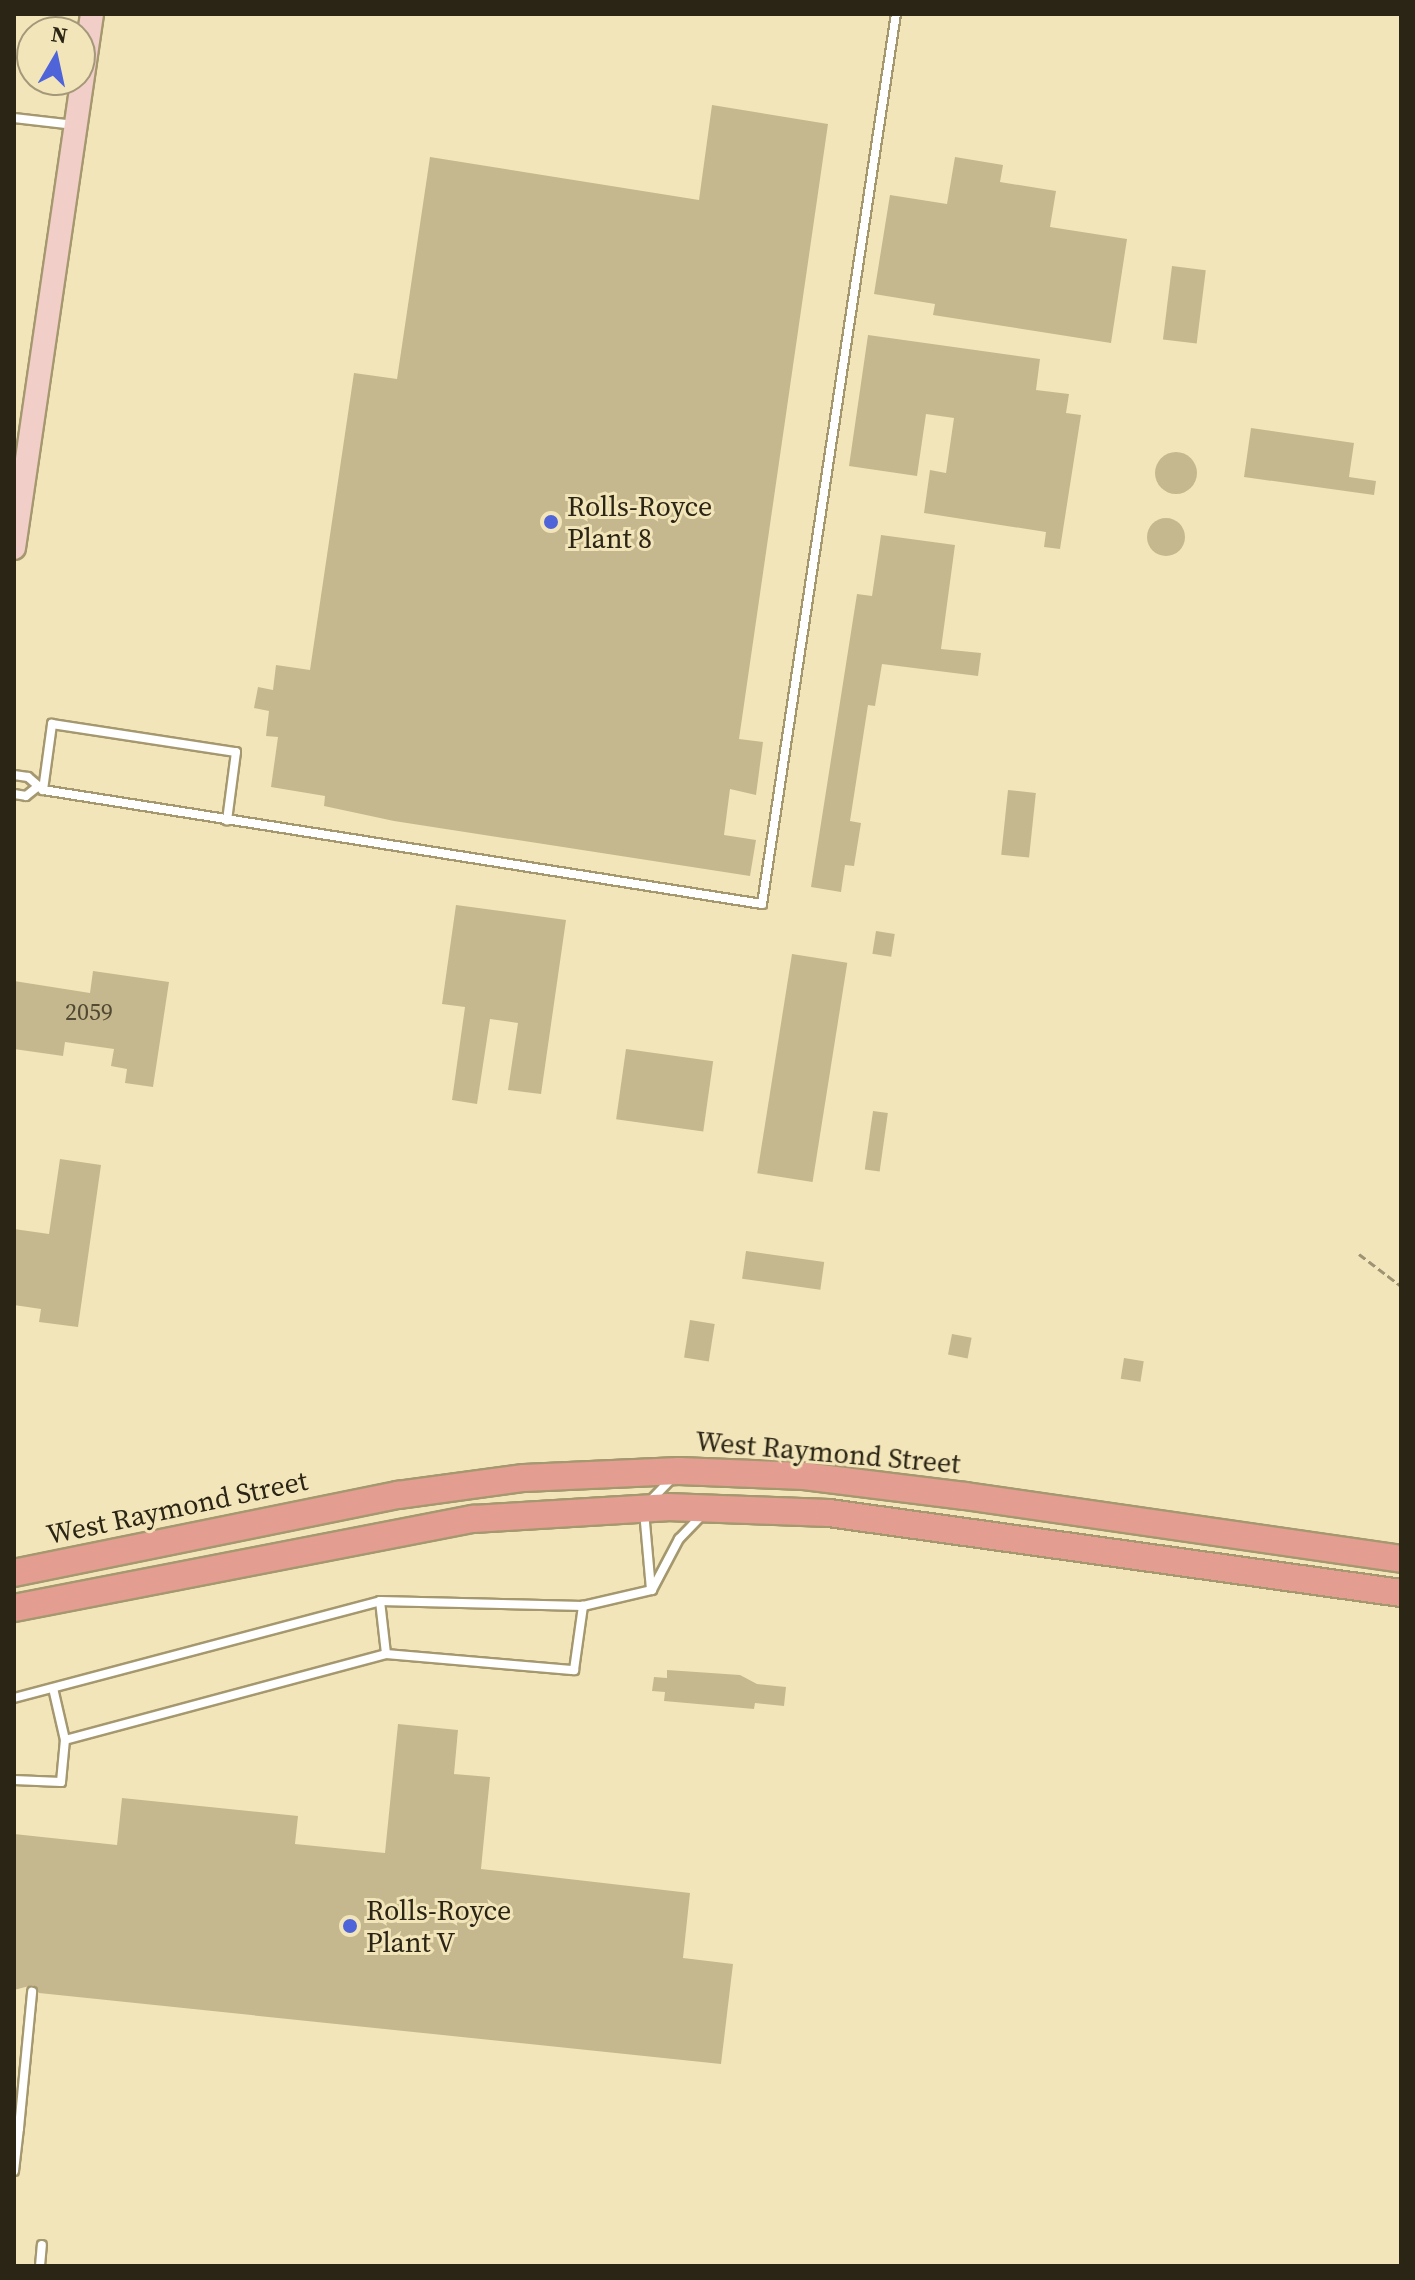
<!DOCTYPE html>
<html>
<head>
<meta charset="utf-8">
<style>
  body { margin:0 }
  #map { position:relative; width:1415px; height:2280px; overflow:hidden; background:#f3e5ba; font-family:"Source Serif 4",serif }
  div>[style] { position:absolute }
  [style*='--x'] { left:calc(var(--x)*1px); top:calc(var(--y)*1px); width:calc(var(--w)*1px); rotate:calc(var(--a)*1deg) }
  .building>* { inset:0; background:#c6b88e; transform-origin:0 0 }
  .round { border-radius:50% }
  .path>* { height:3px; margin-top:-1.5px; transform-origin:0; background:repeating-linear-gradient(90deg,#9e9474 0 8px,transparent 0 12px) }
  .roads { filter:drop-shadow(2px 0 #a5986f) drop-shadow(-2px 0 #a5986f) drop-shadow(0 2px #a5986f) drop-shadow(0 -2px #a5986f) }
  .lane>* { height:8px; margin:-4px; padding:0 4px; transform-origin:4px; border-radius:4px; background:#fff }
  .secondary>* { height:22px; margin:-11px; padding:0 11px; transform-origin:11px; border-radius:11px; background:#f2cec8 }
  .primary>* { height:26px; margin:-13px; padding:0 13px; transform-origin:13px; border-radius:13px; background:#e49e91 }
  .dots>* { width:22px; height:22px; translate:-50% -50%; box-sizing:border-box; border:4px solid #f3e5ba; border-radius:50% }
  span { translate:-50% -50%; white-space:nowrap; text-align:center; line-height:1.15; -webkit-text-stroke:6px #f3e5ba; paint-order:stroke }
  .number-label { font-size:24px; color:#514a32 }
  .number-label span { -webkit-text-stroke-width:0 }
  .poi-label { font-size:28px; color:#2a2514 }
  .left { translate:0 -50%; text-align:left }
  .street-label { font-size:28px; color:#2a2514 }
  .frame { position:absolute; inset:0; border:16px solid #2a2514; pointer-events:none }
  .north { position:absolute; left:16px; top:16px; width:80px; height:80px; box-sizing:border-box; background:#f3e5ba; border:2px solid #a39878; border-radius:50%; rotate:9deg; font-size:22px; font-weight:700; line-height:32px; text-align:center; color:#2a2514 }
  .north::after { content:''; display:block; margin:auto; width:28px; height:36px; background:#5064d9; clip-path:polygon(50% 0,100% 100%,50% 72%,0 100%) }
</style>
</head>
<body>
<div id="map">
  <div class="building">
    <i style="clip-path:polygon(712px 105px,828px 124px,739px 739px,763px 742px,756px 795px,730px 789px,724px 835px,756px 840px,750px 876px,394px 821px,324px 806px,325px 796px,271px 787px,278px 737px,266px 736px,269px 711px,254px 708px,258px 687px,273px 690px,276px 665px,310px 670px,354px 373px,397px 379px,430px 157px,699px 200px)"></i>
    <i style="clip-path:polygon(955px 157px,1003px 165px,1000px 182px,1056px 191px,1050px 227px,1127px 239px,1111px 343px,933px 315px,935px 304px,874px 294px,890px 195px,947px 204px)"></i>
    <i style="left:1172px;top:266px;width:34px;height:74px;rotate:7deg"></i>
    <i style="clip-path:polygon(868px 335px,1040px 359px,1036px 390px,1069px 394px,1066px 413px,1081px 415px,1060px 549px,1044px 547px,1046px 532px,924px 513px,930px 470px,946px 473px,954px 418px,926px 414px,917px 476px,849px 466px)"></i>
    <i style="clip-path:polygon(1251px 428px,1354px 443px,1349px 477px,1376px 481px,1374px 495px,1244px 477px)"></i>
    <i class="round" style="left:1155px;top:452px;width:42px;height:42px"></i>
    <i class="round" style="left:1147px;top:518px;width:38px;height:38px"></i>
    <i style="clip-path:polygon(881px 535px,955px 545px,941px 649px,981px 653px,978px 676px,882px 664px,875px 706px,868px 705px,850px 821px,861px 823px,854px 866px,845px 865px,841px 892px,811px 887px,857px 594px,872px 596px)"></i>
    <i style="left:1008px;top:790px;width:28px;height:65px;rotate:6deg"></i>
    <i style="clip-path:polygon(456px 905px,566px 920px,541px 1094px,508px 1090px,518px 1023px,490px 1019px,477px 1104px,452px 1100px,465px 1007px,442px 1004px)"></i>
    <i style="left:876px;top:931px;width:19px;height:23px;rotate:9deg"></i>
    <i style="left:792px;top:954px;width:56px;height:222px;rotate:9deg"></i>
    <i style="clip-path:polygon(93px 971px,169px 982px,153px 1087px,125px 1083px,127px 1069px,111px 1066px,114px 1049px,65px 1042px,63px 1056px,14px 1049px,14px 981px,90px 993px)"></i>
    <i style="left:626px;top:1049px;width:88px;height:71px;rotate:8deg"></i>
    <i style="left:873px;top:1111px;width:15px;height:59px;rotate:8deg"></i>
    <i style="clip-path:polygon(60px 1159px,101px 1165px,78px 1327px,39px 1322px,41px 1309px,14px 1305px,14px 1229px,49px 1234px)"></i>
    <i style="left:746px;top:1251px;width:79px;height:28px;rotate:8deg"></i>
    <i style="left:690px;top:1320px;width:25px;height:38px;rotate:9deg"></i>
    <i style="left:952px;top:1334px;width:20px;height:21px;rotate:11deg"></i>
    <i style="left:1124px;top:1358px;width:20px;height:21px;rotate:9deg"></i>
    <i style="clip-path:polygon(667px 1670px,740px 1675px,757px 1684px,786px 1687px,784px 1706px,755px 1703px,754px 1709px,664px 1701px,665px 1692px,652px 1691px,654px 1677px,667px 1678px)"></i>
    <i style="clip-path:polygon(398px 1724px,458px 1730px,454px 1774px,490px 1777px,481px 1869px,690px 1893px,683px 1958px,733px 1964px,721px 2064px,39px 1993px,33px 1985px,14px 1990px,14px 1834px,117px 1845px,122px 1798px,298px 1816px,295px 1844px,385px 1853px)"></i>
  </div>
  <div class="path">
    <i style="--x:1359;--y:1254;--w:53;--a:37.3"></i>
  </div>
  <div class="roads">
    <div class="lane">
      <i style="--x:14;--y:118;--w:61;--a:6.5"></i>
      <i style="--x:14;--y:775;--w:14;--a:8"></i>
      <i style="--x:28;--y:777;--w:20;--a:41"></i>
      <i style="--x:43;--y:790;--w:728;--a:9.01"></i>
      <i style="--x:762;--y:904;--w:900;--a:-81.44"></i>
      <i style="--x:43;--y:790;--w:67;--a:-82.2"></i>
      <i style="--x:52;--y:724;--w:186;--a:8.7"></i>
      <i style="--x:236;--y:752;--w:69;--a:97.5"></i>
      <i style="--x:14;--y:794;--w:12;--a:9"></i>
      <i style="--x:26;--y:796;--w:13;--a:-39"></i>
      <i style="--x:651;--y:1500;--w:30;--a:-46"></i>
      <i style="--x:644;--y:1511;--w:78;--a:84.9"></i>
      <i style="--x:380;--y:1601;--w:53;--a:83.5"></i>
      <i style="--x:14;--y:1698;--w:379;--a:-14.8"></i>
      <i style="--x:380;--y:1601;--w:203;--a:1.4"></i>
      <i style="--x:583;--y:1606;--w:71;--a:-13.1"></i>
      <i style="--x:652;--y:1590;--w:58;--a:-62.1"></i>
      <i style="--x:679;--y:1539;--w:33;--a:-46"></i>
      <i style="--x:65;--y:1740;--w:332;--a:-15"></i>
      <i style="--x:386;--y:1654;--w:189;--a:4.9"></i>
      <i style="--x:574;--y:1670;--w:65;--a:-82"></i>
      <i style="--x:14;--y:1780;--w:47;--a:2.4"></i>
      <i style="--x:61;--y:1782;--w:42;--a:-84.6"></i>
      <i style="--x:65;--y:1740;--w:53;--a:-103"></i>
      <i style="--x:14;--y:2128;--w:5;--a:0"></i>
      <i style="--x:19;--y:2128;--w:137;--a:-84.5"></i>
      <i style="--x:14;--y:2171;--w:43;--a:-83.4"></i>
      <i style="--x:40;--y:2266;--w:21;--a:-85"></i>
    </div>
    <div class="secondary">
      <i style="--x:14;--y:548;--w:540;--a:-81.69"></i>
    </div>
    <div class="primary">
      <i style="--x:14;--y:1573;--w:392;--a:-11.5"></i>
      <i style="--x:398;--y:1495;--w:127;--a:-7.7"></i>
      <i style="--x:524;--y:1478;--w:155;--a:-2.6"></i>
      <i style="--x:679;--y:1471;--w:125;--a:2.3"></i>
      <i style="--x:804;--y:1476;--w:162;--a:7.1"></i>
      <i style="--x:965;--y:1496;--w:441;--a:8.2"></i>
      <i style="--x:14;--y:1608;--w:468;--a:-11"></i>
      <i style="--x:473;--y:1519;--w:194;--a:-3.5"></i>
      <i style="--x:667;--y:1507;--w:162;--a:2.1"></i>
      <i style="--x:829;--y:1513;--w:578;--a:7.96"></i>
    </div>
  </div>
  <div class="dots">
    <i style="left:551px;top:522px;background:#5064d9"></i>
    <i style="left:350px;top:1926px;background:#5064d9"></i>
  </div>
  <div class="number-label">
    <span style="left:89px;top:1012px">2059</span>
  </div>
  <div class="poi-label">
    <span class="left" style="left:567px;top:522px">Rolls-Royce<br>Plant 8</span>
    <span class="left" style="left:366px;top:1926px">Rolls-Royce<br>Plant V</span>
  </div>
  <div class="street-label">
    <span style="left:828px;top:1452px;rotate:5deg">West Raymond Street</span>
    <span style="left:177px;top:1507px;rotate:-12deg">West Raymond Street</span>
  </div>
  <div class="frame"></div>
  <div class="north">N</div>
</div>
</body>
</html>
